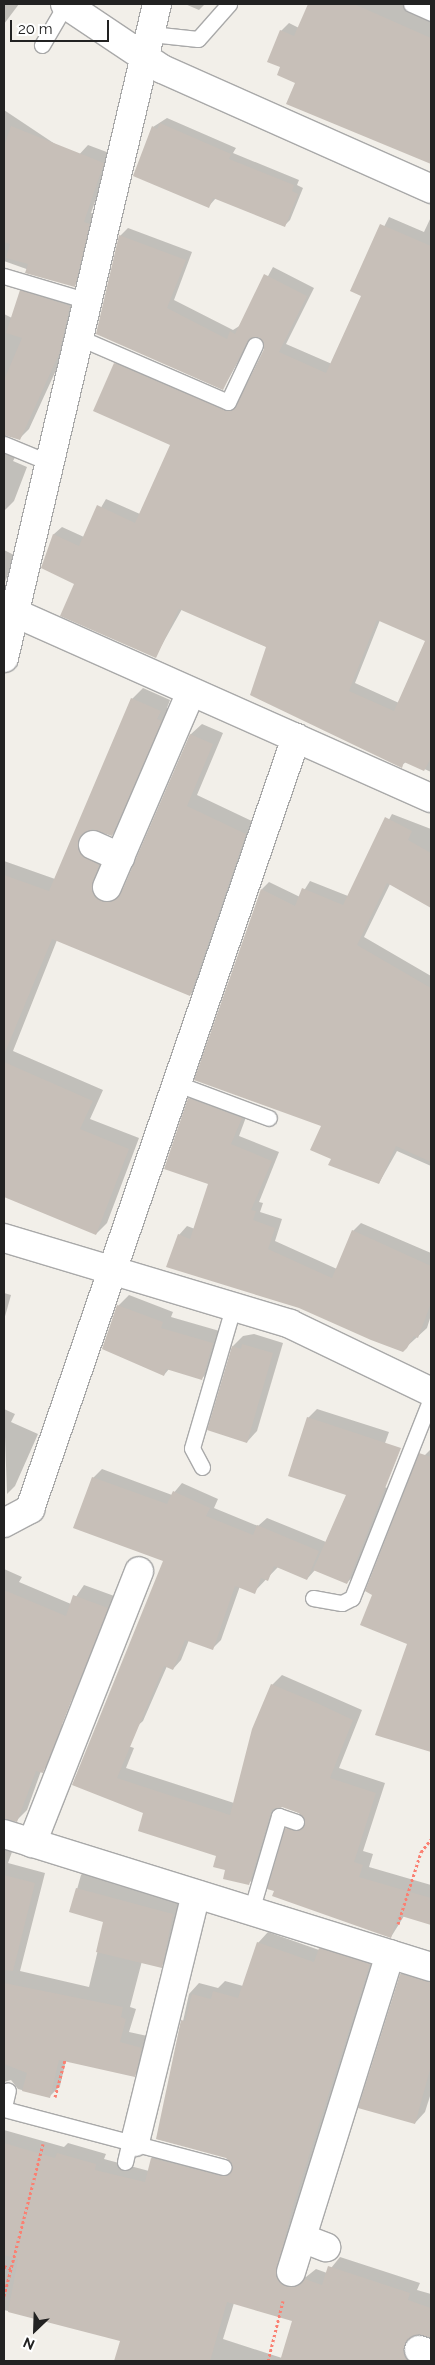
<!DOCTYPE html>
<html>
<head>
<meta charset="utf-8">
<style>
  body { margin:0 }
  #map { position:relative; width:435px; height:2365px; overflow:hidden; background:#f2efe9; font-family:Raleway,sans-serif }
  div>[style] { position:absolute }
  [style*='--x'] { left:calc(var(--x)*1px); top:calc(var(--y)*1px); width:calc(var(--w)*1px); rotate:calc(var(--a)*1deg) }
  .shadow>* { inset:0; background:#0003 }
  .building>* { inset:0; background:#c7bfb8 }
  .path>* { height:3px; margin-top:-1.5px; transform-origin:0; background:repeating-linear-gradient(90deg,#fa8072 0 2.5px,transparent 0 5px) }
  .roads { filter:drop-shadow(1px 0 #a9a9a9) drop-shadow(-1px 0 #a9a9a9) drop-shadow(0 1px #a9a9a9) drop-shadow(0 -1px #a9a9a9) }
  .lane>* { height:15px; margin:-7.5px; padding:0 7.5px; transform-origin:7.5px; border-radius:7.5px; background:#fff }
  .street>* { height:28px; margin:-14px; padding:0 14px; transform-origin:14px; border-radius:14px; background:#fff }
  span { translate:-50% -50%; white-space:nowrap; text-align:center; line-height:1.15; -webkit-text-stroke:4px #fff; paint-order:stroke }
  .frame { position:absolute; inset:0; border:5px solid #222; pointer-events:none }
  .north { position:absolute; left:10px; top:2305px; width:50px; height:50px; -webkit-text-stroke:4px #fff; paint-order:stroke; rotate:204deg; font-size:14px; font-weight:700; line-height:20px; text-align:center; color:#222 }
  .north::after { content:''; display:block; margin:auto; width:18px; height:22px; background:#222; clip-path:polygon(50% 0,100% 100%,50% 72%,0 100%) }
  .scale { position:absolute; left:10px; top:20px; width:99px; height:22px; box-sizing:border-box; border:2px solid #222; border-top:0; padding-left:6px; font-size:15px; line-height:18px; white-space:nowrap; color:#222; -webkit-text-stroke:4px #fff; paint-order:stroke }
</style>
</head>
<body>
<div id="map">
  <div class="shadow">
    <i style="clip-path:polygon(4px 4px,19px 4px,4px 24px)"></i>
    <i style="clip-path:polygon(185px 4px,205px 4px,199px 10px)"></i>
    <i style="clip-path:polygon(310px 4px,414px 4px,431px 12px,431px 163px,288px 104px,297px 83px,282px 67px,281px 31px,289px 23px,299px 28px)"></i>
    <i style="clip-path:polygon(4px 110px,76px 158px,88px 145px,112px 154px,91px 213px,97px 215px,83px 277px,74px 286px,4px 261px)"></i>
    <i style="clip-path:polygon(167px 118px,236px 148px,233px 153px,299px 180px,297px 185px,303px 188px,290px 220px,284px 226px,216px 198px,209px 206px,153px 127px)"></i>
    <i style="clip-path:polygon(evenodd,389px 217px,424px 232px,431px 217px,431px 772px,407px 761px,401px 766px,267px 647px,182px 609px,155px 657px,76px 584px,43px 567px,54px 534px,62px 527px,84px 537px,106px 499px,140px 514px,172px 444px,115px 363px,122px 356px,237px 404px,265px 349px,260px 335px,253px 336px,223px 388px,97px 333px,120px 236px,128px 228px,192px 252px,174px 300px,233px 330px,241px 325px,273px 267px,314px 288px,286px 344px,332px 364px,362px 295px,352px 290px,389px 217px,380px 620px,426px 640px,399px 703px,355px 683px,380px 620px)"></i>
    <i style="clip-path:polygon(31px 281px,80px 296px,69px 342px,29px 429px,19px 439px,6px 434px,7px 440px,21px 447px,13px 461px,27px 467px,14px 501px,4px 511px,4px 314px,12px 318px,21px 291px)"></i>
    <i style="clip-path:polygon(4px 550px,16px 556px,4px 584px)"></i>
    <i style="clip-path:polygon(143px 688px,170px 700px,167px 708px,171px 710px,122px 824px,112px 835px,89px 830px,91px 844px,109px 854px,105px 886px,124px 890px,191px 734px,202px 724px,223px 733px,197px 795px,256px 823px,201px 984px,190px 995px,57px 940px,13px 1051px,103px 1090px,90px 1119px,139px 1138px,107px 1223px,96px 1234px,4px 1196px,4px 861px,55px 879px,132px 699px)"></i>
    <i style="clip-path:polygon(392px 814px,431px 829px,431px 906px,390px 884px,364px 937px,431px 976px,431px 1166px,397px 1151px,379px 1183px,333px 1158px,262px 889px,269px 882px,300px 897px,310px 881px,348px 896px)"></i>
    <i style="clip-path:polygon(198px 1090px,249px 1109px,239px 1136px,279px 1152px,259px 1202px,263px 1203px,260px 1212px,282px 1219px,275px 1241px,337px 1269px,353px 1231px,361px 1223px,431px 1253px,431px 1315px,427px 1328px,403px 1350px,179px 1235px,187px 1226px,195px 1229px,210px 1184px,189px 1099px)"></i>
    <i style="clip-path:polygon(4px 1293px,11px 1295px,4px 1320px)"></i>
    <i style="clip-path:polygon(129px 1295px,173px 1312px,171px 1317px,223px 1332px,213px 1368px,202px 1378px,169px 1369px,164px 1375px,118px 1306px)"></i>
    <i style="clip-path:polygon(254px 1334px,283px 1343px,257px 1431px,247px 1442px,233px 1346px,243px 1336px)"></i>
    <i style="clip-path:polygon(4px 1409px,15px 1414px,11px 1422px,38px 1434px,15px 1486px,7px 1494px)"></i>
    <i style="clip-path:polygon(317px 1409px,389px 1432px,371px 1482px,390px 1489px,356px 1573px,347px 1583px,315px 1570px,307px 1579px,278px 1567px,254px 1592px,240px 1586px,221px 1640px,213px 1648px,189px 1640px,181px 1660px,173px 1669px,167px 1666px,143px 1721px,134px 1729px,165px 1561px,93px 1478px,102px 1469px,172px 1495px,182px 1483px,218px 1499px,214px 1508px,258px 1526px,267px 1518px,326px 1542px,347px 1494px,308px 1418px)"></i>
    <i style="clip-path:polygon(431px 1449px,431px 1746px,427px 1750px,409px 1644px,424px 1456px)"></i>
    <i style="clip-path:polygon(4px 1569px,22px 1577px,19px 1582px,71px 1604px,84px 1585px,117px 1597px,81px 1690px,70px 1701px,4px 1671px)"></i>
    <i style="clip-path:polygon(282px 1675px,362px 1710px,339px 1768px,385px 1783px,363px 1851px,373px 1854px,369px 1867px,431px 1885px,431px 1923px,404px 1916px,391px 1937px,286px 1829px,297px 1819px,305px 1821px,304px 1815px,282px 1806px,259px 1873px,249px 1883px,226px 1869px,218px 1855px,145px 1813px,73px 1784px,98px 1736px,134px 1748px,126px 1768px,234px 1803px,272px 1685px)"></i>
    <i style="clip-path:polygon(18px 1710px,67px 1726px,53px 1762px,41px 1771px,27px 1810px,17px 1820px,4px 1818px,4px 1732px)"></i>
    <i style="clip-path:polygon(4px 1835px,16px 1841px,8px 1863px,45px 1873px,20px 1971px,89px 1987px,105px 1921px,71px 1911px,81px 1875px,91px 1864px,117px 1872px,114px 1884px,183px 1903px,172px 1956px,161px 1966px,142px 1961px,130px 2007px,136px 2009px,129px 2032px,152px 2037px,145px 2066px,134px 2076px,66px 2060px,60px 2086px,49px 2097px,18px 2089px,11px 2080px,4px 2082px)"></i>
    <i style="clip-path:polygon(evenodd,268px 1932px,319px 1950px,330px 1939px,380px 1954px,297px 2277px,306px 2277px,316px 2269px,327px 2273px,340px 2257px,420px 2283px,417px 2290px,431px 2294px,431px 2337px,414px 2336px,418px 2350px,431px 2361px,116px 2361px,121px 2340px,4px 2310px,4px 2130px,64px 2147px,68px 2143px,106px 2154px,104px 2159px,149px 2171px,152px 2158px,163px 2148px,231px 2165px,227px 2157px,157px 2139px,189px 1994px,199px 1983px,218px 1988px,225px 1981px,243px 1986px,258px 1943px,268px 1932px,234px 2303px,293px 2320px,282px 2358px,223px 2339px,234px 2303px)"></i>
    <i style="clip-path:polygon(412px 1964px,431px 1969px,431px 2093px,425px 2112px,415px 2123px,401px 1974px)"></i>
  </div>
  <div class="building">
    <i style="clip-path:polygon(308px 4px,354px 4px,431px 38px,431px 164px,286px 104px,295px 83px,277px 75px,280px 67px,267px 62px,280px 30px,294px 36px)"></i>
    <i style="clip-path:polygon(160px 123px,231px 154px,229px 159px,294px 185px,292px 191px,298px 194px,285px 227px,213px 198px,209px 208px,133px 176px,152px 126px,157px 129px)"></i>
    <i style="clip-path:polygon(11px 126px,104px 163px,84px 222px,90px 224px,75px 287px,25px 273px,28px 264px,6px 258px,10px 244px,4px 242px,4px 146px)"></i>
    <i style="clip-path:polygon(evenodd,380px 224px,431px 246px,431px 758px,424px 771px,404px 762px,402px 768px,250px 695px,266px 647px,179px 609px,156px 658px,60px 616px,74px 584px,41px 568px,53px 534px,79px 546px,97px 505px,135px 523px,170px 445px,93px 411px,114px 363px,228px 411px,236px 406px,264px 349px,259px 337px,249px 338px,223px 390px,96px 334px,119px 235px,186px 260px,167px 308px,227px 339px,230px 331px,235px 334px,264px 274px,307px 296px,279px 352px,326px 373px,361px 296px,350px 291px,380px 224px,377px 620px,425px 641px,394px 711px,349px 691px,377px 620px)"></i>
    <i style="clip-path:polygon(20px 290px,70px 306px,59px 354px,20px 440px,4px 435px,4px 380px,22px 338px,6px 333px)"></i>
    <i style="clip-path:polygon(131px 698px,161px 711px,157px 719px,162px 721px,112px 836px,92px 829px,79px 839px,81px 855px,99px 865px,93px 881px,95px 897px,109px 902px,121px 893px,190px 734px,213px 744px,187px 806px,246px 834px,190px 996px,52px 939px,4px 1055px,4px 875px,49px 891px)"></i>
    <i style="clip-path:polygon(385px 817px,412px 831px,408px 840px,431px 853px,431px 908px,387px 883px,357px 945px,431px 988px,431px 1162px,396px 1146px,379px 1184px,328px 1165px,331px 1159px,310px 1150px,321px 1126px,194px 1080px,261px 889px,295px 906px,302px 888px,343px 905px)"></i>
    <i style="clip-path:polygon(4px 1062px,93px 1101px,80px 1129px,129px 1149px,96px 1235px,4px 1197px)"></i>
    <i style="clip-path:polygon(188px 1098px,242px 1118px,231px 1144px,272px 1161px,251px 1210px,256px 1211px,253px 1220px,275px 1228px,268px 1249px,332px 1278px,352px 1230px,431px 1266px,431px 1303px,418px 1338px,414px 1336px,407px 1348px,403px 1352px,371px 1340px,299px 1308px,166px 1267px,178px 1234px,190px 1239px,208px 1184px,164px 1169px)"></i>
    <i style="clip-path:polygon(117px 1305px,163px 1322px,161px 1328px,213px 1343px,202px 1380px,166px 1369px,164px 1376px,102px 1349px)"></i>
    <i style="clip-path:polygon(242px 1344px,273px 1353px,247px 1443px,207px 1430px,232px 1346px,241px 1349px)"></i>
    <i style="clip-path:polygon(307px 1417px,401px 1448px,347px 1584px,313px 1570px,346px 1495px,288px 1476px)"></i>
    <i style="clip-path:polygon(419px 1453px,431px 1457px,431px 1752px,375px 1735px,407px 1644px,360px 1625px,372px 1595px,365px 1591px)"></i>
    <i style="clip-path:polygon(92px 1477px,167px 1504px,173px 1491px,210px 1508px,206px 1516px,253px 1535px,257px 1525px,319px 1551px,307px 1580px,274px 1566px,268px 1581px,261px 1578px,255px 1594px,235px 1586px,213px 1650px,185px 1640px,173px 1670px,164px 1666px,117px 1778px,230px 1815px,252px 1729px,271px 1684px,319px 1704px,353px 1720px,330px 1778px,376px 1793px,354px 1862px,363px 1865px,359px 1877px,431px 1898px,431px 1925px,398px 1915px,391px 1938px,272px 1896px,274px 1891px,267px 1889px,285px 1828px,297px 1831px,305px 1825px,299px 1813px,282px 1807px,272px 1809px,249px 1885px,223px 1879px,225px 1870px,213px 1867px,216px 1856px,138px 1831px,143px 1813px,72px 1785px,163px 1561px,73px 1528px)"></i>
    <i style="clip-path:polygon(4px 1590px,66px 1616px,73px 1595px,108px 1608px,43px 1773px,36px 1771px,17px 1822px,4px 1819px)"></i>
    <i style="clip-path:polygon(4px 1875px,35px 1883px,13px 1971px,4px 1970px)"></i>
    <i style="clip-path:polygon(76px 1888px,173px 1914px,162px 1968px,96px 1952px,103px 1922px,69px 1912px)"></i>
    <i style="clip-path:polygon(257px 1942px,314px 1962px,319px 1948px,370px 1964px,292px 2209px,276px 2275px,287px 2287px,295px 2287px,305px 2279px,322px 2285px,328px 2266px,410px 2293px,408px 2300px,431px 2308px,431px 2338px,416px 2335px,408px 2339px,404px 2353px,409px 2361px,280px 2361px,292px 2321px,227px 2302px,210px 2361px,114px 2361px,120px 2341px,8px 2312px,18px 2259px,4px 2255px,4px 2143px,55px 2158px,57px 2153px,96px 2164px,95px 2170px,145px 2182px,151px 2158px,221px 2176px,230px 2173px,232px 2164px,226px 2158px,156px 2139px,181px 2020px,185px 2021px,192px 1994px,211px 1999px,213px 1991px,238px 1998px)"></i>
    <i style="clip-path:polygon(400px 1974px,431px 1982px,431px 2066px,415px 2124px,358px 2108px)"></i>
    <i style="clip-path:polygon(4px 1983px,123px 2007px,121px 2017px,126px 2019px,120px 2042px,142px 2048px,135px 2077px,59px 2060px,50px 2098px,22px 2091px,27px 2073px,4px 2064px)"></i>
  </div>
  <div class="path">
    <i style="--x:398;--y:1924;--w:76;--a:-72.3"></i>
    <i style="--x:421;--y:1852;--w:16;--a:-52"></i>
    <i style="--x:55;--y:2097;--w:39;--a:-75"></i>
    <i style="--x:4;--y:2266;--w:8;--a:23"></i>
    <i style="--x:4;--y:2296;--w:157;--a:-75.6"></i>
    <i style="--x:268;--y:2361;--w:62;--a:-76"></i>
  </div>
  <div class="roads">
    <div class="lane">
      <i style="--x:411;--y:4;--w:22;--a:24"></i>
      <i style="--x:151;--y:34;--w:47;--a:6.1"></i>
      <i style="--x:198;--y:39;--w:47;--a:-48.5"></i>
      <i style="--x:42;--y:45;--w:48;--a:-59.7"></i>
      <i style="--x:4;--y:276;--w:88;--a:16.6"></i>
      <i style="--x:80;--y:338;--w:161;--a:23.4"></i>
      <i style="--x:228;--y:402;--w:63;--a:-64.7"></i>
      <i style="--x:4;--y:444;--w:50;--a:22.4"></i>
      <i style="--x:175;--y:1083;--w:100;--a:20.4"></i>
      <i style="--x:202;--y:1467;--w:21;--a:-118"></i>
      <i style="--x:192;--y:1448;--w:146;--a:-73.7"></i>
      <i style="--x:313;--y:1598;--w:29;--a:10"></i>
      <i style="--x:342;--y:1603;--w:11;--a:-27"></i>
      <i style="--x:352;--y:1598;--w:215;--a:-68.4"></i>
      <i style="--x:251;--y:1911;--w:99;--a:-73.6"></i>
      <i style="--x:279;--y:1816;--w:18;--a:19"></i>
      <i style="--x:4;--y:2107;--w:17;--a:-77"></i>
      <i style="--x:4;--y:2109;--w:227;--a:14.8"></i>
      <i style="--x:125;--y:2162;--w:22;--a:-77"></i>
    </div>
    <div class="street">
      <i style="--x:65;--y:4;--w:117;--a:33.8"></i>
      <i style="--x:162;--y:69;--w:295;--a:24"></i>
      <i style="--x:4;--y:608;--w:467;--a:24"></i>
      <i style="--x:4;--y:658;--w:672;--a:-76.83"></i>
      <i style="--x:93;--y:845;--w:30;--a:24"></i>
      <i style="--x:107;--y:887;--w:212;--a:-66.7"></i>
      <i style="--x:4;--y:1238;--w:299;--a:16.7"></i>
      <i style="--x:290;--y:1324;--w:157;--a:25.7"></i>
      <i style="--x:4;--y:1523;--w:30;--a:-28"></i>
      <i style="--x:30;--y:1509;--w:816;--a:-70.97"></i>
      <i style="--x:4;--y:1834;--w:447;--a:17.3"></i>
      <i style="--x:32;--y:1843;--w:292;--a:-68.5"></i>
      <i style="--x:135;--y:2142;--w:255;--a:-76.2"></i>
      <i style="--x:302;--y:2238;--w:26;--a:21"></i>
      <i style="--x:291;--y:2272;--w:333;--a:-72.7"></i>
      <i style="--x:419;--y:2350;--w:13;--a:18"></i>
    </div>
  </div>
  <div class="frame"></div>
  <div class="north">N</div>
  <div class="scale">20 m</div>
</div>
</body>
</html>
